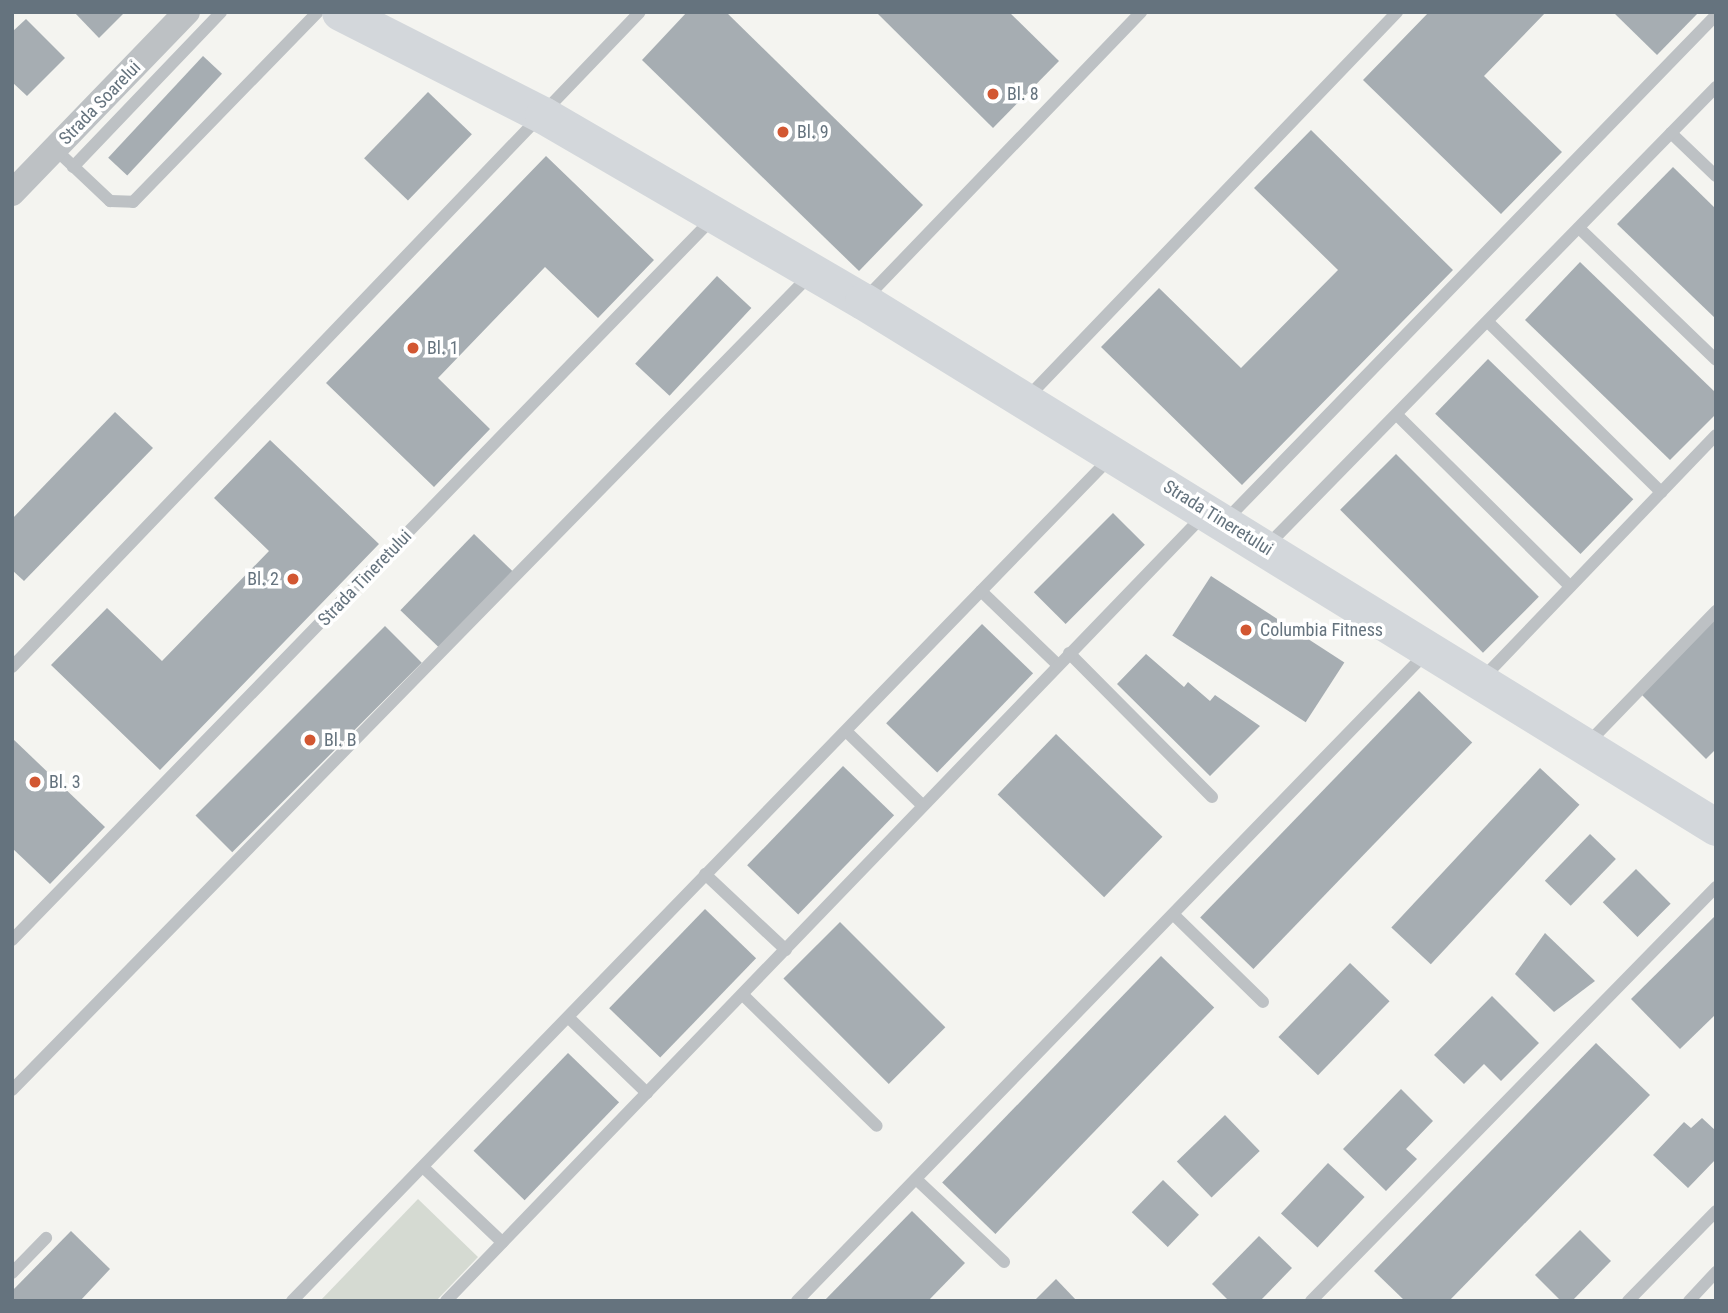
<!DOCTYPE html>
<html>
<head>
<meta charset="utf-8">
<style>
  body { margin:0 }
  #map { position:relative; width:1728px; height:1313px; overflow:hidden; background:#f4f4f0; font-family:"Roboto Condensed",sans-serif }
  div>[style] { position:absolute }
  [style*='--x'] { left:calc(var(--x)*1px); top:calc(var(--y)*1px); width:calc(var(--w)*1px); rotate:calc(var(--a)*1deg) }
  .green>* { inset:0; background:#d5dad2 }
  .building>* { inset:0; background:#a6adb2; transform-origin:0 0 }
  .lane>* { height:12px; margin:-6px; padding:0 6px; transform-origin:6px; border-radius:6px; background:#bdc1c4 }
  .street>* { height:26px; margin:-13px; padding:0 13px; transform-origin:13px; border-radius:13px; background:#bdc1c4 }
  .secondary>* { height:37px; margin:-18.5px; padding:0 18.5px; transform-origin:18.5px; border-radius:18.5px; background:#d3d7db }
  .dots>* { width:19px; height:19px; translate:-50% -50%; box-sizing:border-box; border:4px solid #fff; border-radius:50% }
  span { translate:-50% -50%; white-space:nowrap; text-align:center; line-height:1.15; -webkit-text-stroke:7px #fff; paint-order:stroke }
  .poi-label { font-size:18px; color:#65737e }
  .left { translate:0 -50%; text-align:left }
  .right { translate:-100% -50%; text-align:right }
  .street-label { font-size:18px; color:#65737e }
  .frame { position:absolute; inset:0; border:14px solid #65737e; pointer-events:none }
</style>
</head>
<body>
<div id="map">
  <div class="green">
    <i style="clip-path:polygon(418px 1199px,478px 1257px,436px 1301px,320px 1301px)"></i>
  </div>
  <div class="building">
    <i style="clip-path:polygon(74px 12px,125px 12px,99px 38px)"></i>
    <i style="clip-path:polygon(687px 12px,726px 12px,923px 205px,859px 271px,642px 60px)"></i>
    <i style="clip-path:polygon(876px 12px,1009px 12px,1059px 61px,993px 128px)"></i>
    <i style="clip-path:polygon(1429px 12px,1546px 12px,1484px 76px,1562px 152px,1501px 214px,1363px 80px)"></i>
    <i style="clip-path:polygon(1613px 12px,1699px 12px,1657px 55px)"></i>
    <i style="clip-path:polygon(26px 19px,65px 58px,27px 96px,12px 82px,12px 32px)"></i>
    <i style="left:203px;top:56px;width:26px;height:139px;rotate:43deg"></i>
    <i style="left:428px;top:92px;width:61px;height:92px;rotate:44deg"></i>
    <i style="clip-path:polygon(1311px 130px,1453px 270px,1242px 485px,1101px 347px,1159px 288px,1241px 368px,1338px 270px,1254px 188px)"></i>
    <i style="clip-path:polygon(546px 156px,654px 260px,598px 318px,545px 267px,438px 378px,490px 429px,434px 487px,326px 383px)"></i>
    <i style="clip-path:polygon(1673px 167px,1716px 209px,1716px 319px,1617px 224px)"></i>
    <i style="clip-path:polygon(1580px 262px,1716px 393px,1716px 414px,1670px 460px,1525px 320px)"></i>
    <i style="left:717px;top:276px;width:47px;height:120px;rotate:43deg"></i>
    <i style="left:1488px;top:359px;width:202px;height:76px;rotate:44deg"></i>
    <i style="clip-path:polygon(115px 412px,153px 448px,24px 581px,12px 570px,12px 519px)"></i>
    <i style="clip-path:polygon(270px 440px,379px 544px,160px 770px,51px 665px,107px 608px,162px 661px,269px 551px,214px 498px)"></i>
    <i style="left:1396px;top:454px;width:202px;height:79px;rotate:45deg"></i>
    <i style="left:1113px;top:513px;width:45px;height:112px;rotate:45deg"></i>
    <i style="left:474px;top:534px;width:54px;height:106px;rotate:44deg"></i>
    <i style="left:1211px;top:576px;width:159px;height:71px;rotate:33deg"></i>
    <i style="clip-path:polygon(1716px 616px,1716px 749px,1706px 759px,1640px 693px)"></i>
    <i style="left:982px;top:624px;width:71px;height:138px;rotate:44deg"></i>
    <i style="left:385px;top:626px;width:52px;height:268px;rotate:45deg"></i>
    <i style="clip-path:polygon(1146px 654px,1184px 687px,1188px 682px,1210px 701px,1215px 695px,1260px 726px,1210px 776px,1117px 684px)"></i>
    <i style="left:1419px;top:691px;width:74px;height:315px;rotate:44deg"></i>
    <i style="left:1056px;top:734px;width:148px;height:84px;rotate:44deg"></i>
    <i style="clip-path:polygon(12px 738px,105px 827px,50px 884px,12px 848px)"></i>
    <i style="left:843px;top:766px;width:71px;height:138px;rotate:44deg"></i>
    <i style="left:1540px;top:768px;width:54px;height:218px;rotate:43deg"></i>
    <i style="left:1590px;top:834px;width:36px;height:65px;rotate:44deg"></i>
    <i style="left:1636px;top:869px;width:49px;height:47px;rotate:45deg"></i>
    <i style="left:705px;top:909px;width:71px;height:138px;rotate:44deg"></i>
    <i style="clip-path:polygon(1716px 915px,1716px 1014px,1680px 1049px,1631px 999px)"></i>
    <i style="left:840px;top:922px;width:149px;height:80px;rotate:45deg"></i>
    <i style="clip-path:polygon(1545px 933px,1595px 981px,1554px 1012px,1515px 974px)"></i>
    <i style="left:1161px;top:956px;width:74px;height:315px;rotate:44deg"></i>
    <i style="left:1350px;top:963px;width:55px;height:103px;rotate:44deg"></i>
    <i style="clip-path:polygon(1492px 996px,1539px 1043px,1501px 1081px,1484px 1064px,1464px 1084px,1434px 1055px)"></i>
    <i style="clip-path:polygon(1596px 1043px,1650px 1095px,1449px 1301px,1405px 1301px,1374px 1271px)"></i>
    <i style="left:568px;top:1053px;width:71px;height:136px;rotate:44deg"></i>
    <i style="clip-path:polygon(1401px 1089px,1433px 1121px,1406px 1149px,1417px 1159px,1386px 1191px,1343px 1149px)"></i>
    <i style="left:1225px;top:1115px;width:50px;height:67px;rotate:46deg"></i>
    <i style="clip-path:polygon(1702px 1118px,1716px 1131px,1716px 1159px,1688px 1188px,1653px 1155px,1684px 1122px,1691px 1128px)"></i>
    <i style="left:1328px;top:1163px;width:50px;height:69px;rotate:43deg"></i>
    <i style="left:1163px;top:1180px;width:50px;height:45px;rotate:44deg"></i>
    <i style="clip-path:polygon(912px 1211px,965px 1263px,928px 1301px,824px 1301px)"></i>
    <i style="clip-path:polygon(1580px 1230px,1611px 1261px,1572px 1301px,1561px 1301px,1535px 1275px)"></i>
    <i style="clip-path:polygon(71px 1231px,110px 1269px,80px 1301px,12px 1301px,12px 1291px)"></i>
    <i style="clip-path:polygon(1259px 1236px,1292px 1268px,1260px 1301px,1229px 1301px,1212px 1284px)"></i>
    <i style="clip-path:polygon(1056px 1279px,1077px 1301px,1034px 1301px)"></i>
  </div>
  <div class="lane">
    <i style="--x:1671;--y:133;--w:62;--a:43.7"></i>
    <i style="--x:55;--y:149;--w:76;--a:43.4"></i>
    <i style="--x:110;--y:201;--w:23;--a:2"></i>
    <i style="--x:133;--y:202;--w:265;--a:-45.8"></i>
    <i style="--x:73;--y:167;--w:214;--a:-46.3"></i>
    <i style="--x:1579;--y:228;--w:190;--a:43.9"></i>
    <i style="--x:864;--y:300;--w:400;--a:-46.1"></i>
    <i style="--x:1488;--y:322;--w:243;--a:44.5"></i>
    <i style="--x:1027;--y:398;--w:535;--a:-46.21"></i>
    <i style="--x:1398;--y:416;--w:242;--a:44.7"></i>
    <i style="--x:1225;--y:521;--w:705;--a:-45.86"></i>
    <i style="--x:1266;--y:547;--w:644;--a:-45.63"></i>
    <i style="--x:981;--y:591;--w:107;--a:43.9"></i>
    <i style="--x:1069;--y:653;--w:203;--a:45.2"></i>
    <i style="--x:12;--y:667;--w:907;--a:-46.21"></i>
    <i style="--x:1481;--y:680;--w:339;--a:-46.2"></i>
    <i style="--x:847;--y:732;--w:106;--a:44.2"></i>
    <i style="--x:1588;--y:743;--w:184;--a:-45.9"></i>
    <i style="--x:705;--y:874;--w:111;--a:43.2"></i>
    <i style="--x:1175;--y:916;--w:123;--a:44.3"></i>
    <i style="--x:12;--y:940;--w:1008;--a:-45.84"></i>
    <i style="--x:743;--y:995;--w:187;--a:44.4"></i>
    <i style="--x:570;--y:1019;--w:107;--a:43.9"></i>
    <i style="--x:12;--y:1090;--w:1141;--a:-45.6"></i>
    <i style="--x:424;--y:1168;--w:108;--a:43.5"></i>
    <i style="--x:916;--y:1179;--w:121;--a:43.3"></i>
    <i style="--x:12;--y:1273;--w:49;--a:-45.8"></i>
    <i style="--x:292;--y:1301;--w:1176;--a:-45.86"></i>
    <i style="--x:446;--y:1301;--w:1092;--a:-46.04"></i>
    <i style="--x:797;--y:1301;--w:903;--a:-45.85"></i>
    <i style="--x:1311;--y:1301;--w:579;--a:-45.63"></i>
    <i style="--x:1628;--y:1301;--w:126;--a:-45.6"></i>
    <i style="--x:1689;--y:1301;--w:40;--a:-47"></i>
  </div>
  <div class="street">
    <i style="--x:12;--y:193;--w:252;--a:-46"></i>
  </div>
  <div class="secondary">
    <i style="--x:340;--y:12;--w:228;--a:26.9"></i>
    <i style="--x:543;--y:115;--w:370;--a:30.2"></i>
    <i style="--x:863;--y:301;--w:1002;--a:31.66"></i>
  </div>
  <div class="dots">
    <i style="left:993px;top:94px;background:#d25732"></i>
    <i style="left:783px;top:132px;background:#d25732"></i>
    <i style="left:413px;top:348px;background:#d25732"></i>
    <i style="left:293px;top:579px;background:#d25732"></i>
    <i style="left:1246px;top:630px;background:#d25732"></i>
    <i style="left:310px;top:740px;background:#d25732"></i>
    <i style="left:35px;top:782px;background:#d25732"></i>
  </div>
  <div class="poi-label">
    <span class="left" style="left:1007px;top:94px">Bl. 8</span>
    <span class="left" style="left:797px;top:132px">Bl. 9</span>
    <span class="left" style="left:427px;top:348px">Bl. 1</span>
    <span class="right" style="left:279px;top:579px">Bl. 2</span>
    <span class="left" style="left:1260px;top:630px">Columbia Fitness</span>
    <span class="left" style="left:324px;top:740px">Bl. B</span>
    <span class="left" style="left:49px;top:782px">Bl. 3</span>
  </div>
  <div class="street-label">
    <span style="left:100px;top:103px;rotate:-46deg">Strada Soarelui</span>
    <span style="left:1218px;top:518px;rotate:32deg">Strada Tineretului</span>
    <span style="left:365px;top:578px;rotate:-46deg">Strada Tineretului</span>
  </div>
  <div class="frame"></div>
</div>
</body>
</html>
